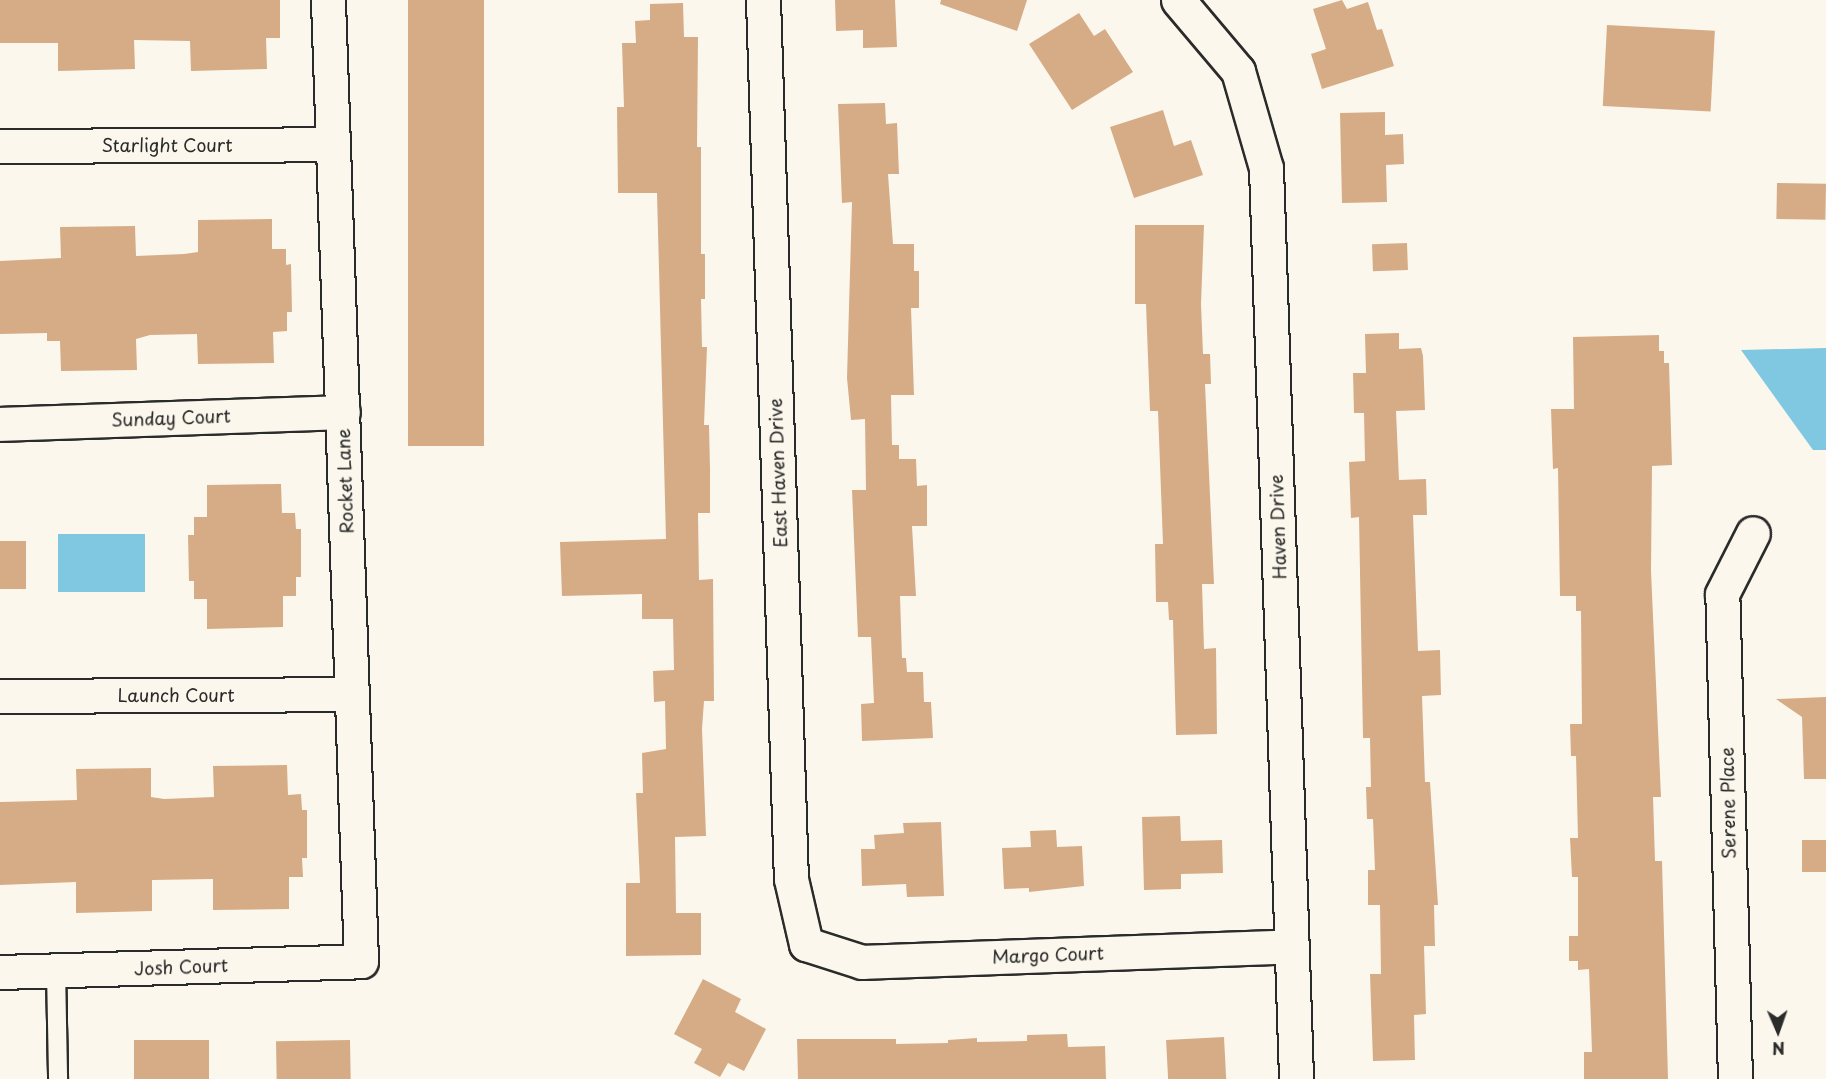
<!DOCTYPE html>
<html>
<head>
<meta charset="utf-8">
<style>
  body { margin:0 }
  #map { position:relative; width:1826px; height:1079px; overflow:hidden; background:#fbf7ec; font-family:"Playpen Sans",sans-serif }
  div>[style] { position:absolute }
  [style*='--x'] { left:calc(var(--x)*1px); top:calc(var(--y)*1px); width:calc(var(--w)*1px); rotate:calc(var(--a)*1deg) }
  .water>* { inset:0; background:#80c8e1; transform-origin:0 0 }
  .building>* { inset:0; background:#d6ac87; transform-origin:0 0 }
  .roads { filter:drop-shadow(2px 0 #2b2b2b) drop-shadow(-2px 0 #2b2b2b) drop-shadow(0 2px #2b2b2b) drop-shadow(0 -2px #2b2b2b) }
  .service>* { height:18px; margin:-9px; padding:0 9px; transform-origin:9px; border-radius:9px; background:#fbf7ec }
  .minor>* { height:33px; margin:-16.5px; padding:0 16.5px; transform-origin:16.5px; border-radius:16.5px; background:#fbf7ec }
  span { translate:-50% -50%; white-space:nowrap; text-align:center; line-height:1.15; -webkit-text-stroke:6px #fbf7ec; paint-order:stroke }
  .street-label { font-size:18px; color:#2b2b2b }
  .north { position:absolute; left:1748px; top:1001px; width:60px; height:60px; -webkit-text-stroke:4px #fbf7ec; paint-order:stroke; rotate:178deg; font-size:16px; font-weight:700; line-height:24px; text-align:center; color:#2b2b2b }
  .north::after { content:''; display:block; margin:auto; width:21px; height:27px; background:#2b2b2b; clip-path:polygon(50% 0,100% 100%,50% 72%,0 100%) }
</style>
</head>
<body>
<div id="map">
  <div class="water">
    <i style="clip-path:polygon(1826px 348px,1826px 450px,1813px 450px,1741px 350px)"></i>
    <i style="left:145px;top:534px;width:58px;height:87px;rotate:90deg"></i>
  </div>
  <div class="building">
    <i style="clip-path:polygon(0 0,280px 0,280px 38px,266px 38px,267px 69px,191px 71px,190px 41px,134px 40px,135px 69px,58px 71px,58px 43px,0 43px)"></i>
    <i style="left:408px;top:0;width:76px;height:446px"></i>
    <i style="clip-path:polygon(835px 0,895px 0,897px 47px,863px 48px,863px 30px,836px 31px)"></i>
    <i style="clip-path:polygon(941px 0,1027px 0,1017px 31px,940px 4px)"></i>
    <i style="clip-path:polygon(1342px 0,1347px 9px,1368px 2px,1377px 30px,1382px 29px,1394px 66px,1322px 89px,1311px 54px,1326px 49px,1313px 9px)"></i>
    <i style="clip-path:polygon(683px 3px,684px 37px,698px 37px,697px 147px,701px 147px,701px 254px,705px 254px,705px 299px,701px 299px,702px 347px,707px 347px,704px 425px,709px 425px,710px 469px,710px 513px,698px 513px,699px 580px,713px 579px,714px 701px,704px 701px,702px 729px,706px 836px,675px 837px,676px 913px,701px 913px,701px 955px,626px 956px,626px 883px,640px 883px,636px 793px,643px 793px,642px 753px,666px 749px,665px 701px,654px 702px,653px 671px,674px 670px,673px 619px,642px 619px,642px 594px,562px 596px,560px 542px,666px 539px,657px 193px,618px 193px,617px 107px,624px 107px,622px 43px,636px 43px,635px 21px,650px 20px,650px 4px)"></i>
    <i style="clip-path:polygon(1079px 13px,1094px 36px,1105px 29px,1133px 72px,1072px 110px,1029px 44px)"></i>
    <i style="left:1607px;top:25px;width:108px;height:81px;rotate:3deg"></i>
    <i style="clip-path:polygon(885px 103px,886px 124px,897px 123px,899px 174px,888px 174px,893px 244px,914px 244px,914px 271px,919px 271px,919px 308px,911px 308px,914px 395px,891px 395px,892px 445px,899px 445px,899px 459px,916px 459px,917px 486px,927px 485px,927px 526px,912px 526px,916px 596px,900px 596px,902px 658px,906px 658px,907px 672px,923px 672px,924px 702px,931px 702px,933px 738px,862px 741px,861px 704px,874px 703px,871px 637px,858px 637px,852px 490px,866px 490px,865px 419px,851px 420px,847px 378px,852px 202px,842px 203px,838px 104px)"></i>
    <i style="clip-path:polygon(1163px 110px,1174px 146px,1191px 140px,1203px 175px,1134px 198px,1110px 127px)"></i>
    <i style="clip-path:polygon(1385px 112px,1385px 135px,1403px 134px,1404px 164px,1386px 165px,1387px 202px,1342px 203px,1340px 113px)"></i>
    <i style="left:1777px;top:183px;width:49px;height:36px;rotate:1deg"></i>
    <i style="clip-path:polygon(272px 219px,272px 249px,286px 249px,286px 265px,291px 264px,292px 312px,287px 312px,287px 331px,273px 332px,274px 363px,198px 364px,197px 334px,150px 335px,136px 339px,137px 370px,61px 371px,60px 341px,47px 341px,47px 333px,0 334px,0 261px,61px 258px,60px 227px,135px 226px,136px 256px,184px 254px,198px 252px,198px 220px)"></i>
    <i style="clip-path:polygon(1135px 225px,1204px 225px,1201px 304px,1203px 354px,1210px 354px,1211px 384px,1205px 384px,1214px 584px,1202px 584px,1204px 649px,1216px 648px,1217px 734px,1176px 735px,1173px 620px,1169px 620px,1168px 602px,1156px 602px,1155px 544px,1163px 544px,1158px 411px,1150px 411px,1146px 304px,1135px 304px)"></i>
    <i style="left:1407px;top:243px;width:27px;height:35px;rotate:88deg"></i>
    <i style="clip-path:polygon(1399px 333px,1399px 349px,1421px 348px,1423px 356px,1425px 410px,1396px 411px,1399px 480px,1426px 479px,1427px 515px,1413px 515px,1418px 651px,1440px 650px,1441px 695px,1422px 696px,1425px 782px,1430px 782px,1438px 905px,1434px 905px,1435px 946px,1424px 946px,1426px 1014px,1414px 1015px,1415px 1060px,1373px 1061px,1370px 974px,1381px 974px,1380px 905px,1368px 905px,1368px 870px,1375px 870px,1373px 819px,1367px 819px,1366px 787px,1371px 787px,1370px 738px,1363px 738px,1359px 517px,1351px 518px,1349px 462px,1365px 461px,1364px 413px,1354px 413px,1353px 373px,1366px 373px,1365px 334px)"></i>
    <i style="clip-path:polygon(1659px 335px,1659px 351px,1664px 351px,1664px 363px,1669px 363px,1672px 465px,1652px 466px,1651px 571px,1661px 797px,1653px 797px,1655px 861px,1662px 861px,1668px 1079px,1584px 1079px,1584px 1052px,1592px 1052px,1589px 969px,1578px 970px,1578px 961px,1569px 961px,1569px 936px,1578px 936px,1578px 877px,1572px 877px,1570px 838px,1578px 838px,1576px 756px,1571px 756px,1570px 724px,1582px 724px,1581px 611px,1576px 611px,1576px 596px,1560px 596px,1558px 468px,1553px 469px,1551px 409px,1574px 409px,1573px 337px)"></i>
    <i style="clip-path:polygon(281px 484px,282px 513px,295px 513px,296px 529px,301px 529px,301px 577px,296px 577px,296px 596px,283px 596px,283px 627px,207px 629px,207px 599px,194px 599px,194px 581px,189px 581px,188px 535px,194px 535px,194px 517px,207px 517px,207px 485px)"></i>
    <i style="left:26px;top:541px;width:48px;height:26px;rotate:90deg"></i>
    <i style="clip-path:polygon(1826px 697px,1826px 779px,1804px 779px,1802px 717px,1776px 699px)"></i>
    <i style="clip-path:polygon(287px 765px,288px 795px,301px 794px,302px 810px,307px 810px,307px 858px,302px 858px,303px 877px,289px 877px,289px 909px,213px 910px,213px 879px,152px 880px,152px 911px,76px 913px,76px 882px,0 885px,0 802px,77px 800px,76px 769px,151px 768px,151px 797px,164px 799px,214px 797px,213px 766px)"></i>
    <i style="clip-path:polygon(1180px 816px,1181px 841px,1222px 840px,1223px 873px,1181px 874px,1181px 889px,1144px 890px,1142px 817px)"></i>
    <i style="clip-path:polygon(941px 822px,944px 896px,907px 897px,906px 884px,862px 886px,861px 849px,875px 849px,874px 835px,904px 833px,903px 823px)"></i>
    <i style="clip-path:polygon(1056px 830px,1057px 847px,1082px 846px,1084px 886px,1029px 892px,1029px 888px,1004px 889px,1002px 848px,1031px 847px,1030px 831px)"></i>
    <i style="left:1826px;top:840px;width:32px;height:24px;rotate:90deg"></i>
    <i style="clip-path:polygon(703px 979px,741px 999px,735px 1012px,766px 1029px,744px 1071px,728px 1063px,720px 1077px,694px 1063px,702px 1049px,674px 1034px)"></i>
    <i style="clip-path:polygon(1067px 1034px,1068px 1047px,1105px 1046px,1106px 1079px,798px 1079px,797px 1039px,896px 1039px,896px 1044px,948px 1043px,948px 1040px,977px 1038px,977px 1042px,1027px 1041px,1027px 1035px)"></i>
    <i style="left:1224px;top:1037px;width:42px;height:58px;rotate:87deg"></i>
    <i style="left:209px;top:1040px;width:39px;height:75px;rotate:90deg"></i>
    <i style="left:350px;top:1040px;width:39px;height:74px;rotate:89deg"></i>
  </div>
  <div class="roads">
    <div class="service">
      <i style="--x:56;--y:970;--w:109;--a:88.9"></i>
    </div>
    <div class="minor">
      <i style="--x:763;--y:0;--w:879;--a:88.18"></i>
      <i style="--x:791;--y:879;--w:67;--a:77"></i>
      <i style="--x:806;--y:944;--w:59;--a:17.8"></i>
      <i style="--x:862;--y:962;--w:430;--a:-2.1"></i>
      <i style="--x:1178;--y:0;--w:93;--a:49.8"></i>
      <i style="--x:1238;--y:71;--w:101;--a:73.9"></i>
      <i style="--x:1266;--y:168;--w:911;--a:88.11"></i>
      <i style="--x:0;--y:146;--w:333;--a:-0.3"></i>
      <i style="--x:0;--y:424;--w:343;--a:-2"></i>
      <i style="--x:0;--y:696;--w:352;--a:-0.3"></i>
      <i style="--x:0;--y:972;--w:361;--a:-1.7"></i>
      <i style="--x:361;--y:961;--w:962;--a:-91.97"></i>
      <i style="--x:1735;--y:1079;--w:485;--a:-91.5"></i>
      <i style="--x:1722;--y:594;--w:68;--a:-63.1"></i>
    </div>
  </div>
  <div class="street-label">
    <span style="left:167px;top:145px">Starlight Court</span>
    <span style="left:171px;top:418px;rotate:-2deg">Sunday Court</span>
    <span style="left:778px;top:473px;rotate:-92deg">East Haven Drive</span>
    <span style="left:345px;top:481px;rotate:-92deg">Rocket Lane</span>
    <span style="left:1278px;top:527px;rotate:-92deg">Haven Drive</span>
    <span style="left:176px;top:695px">Launch Court</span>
    <span style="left:1728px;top:803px;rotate:-91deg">Serene Place</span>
    <span style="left:1048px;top:955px;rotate:-2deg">Margo Court</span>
    <span style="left:181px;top:967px;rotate:-2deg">Josh Court</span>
  </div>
  <div class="north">N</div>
</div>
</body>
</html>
